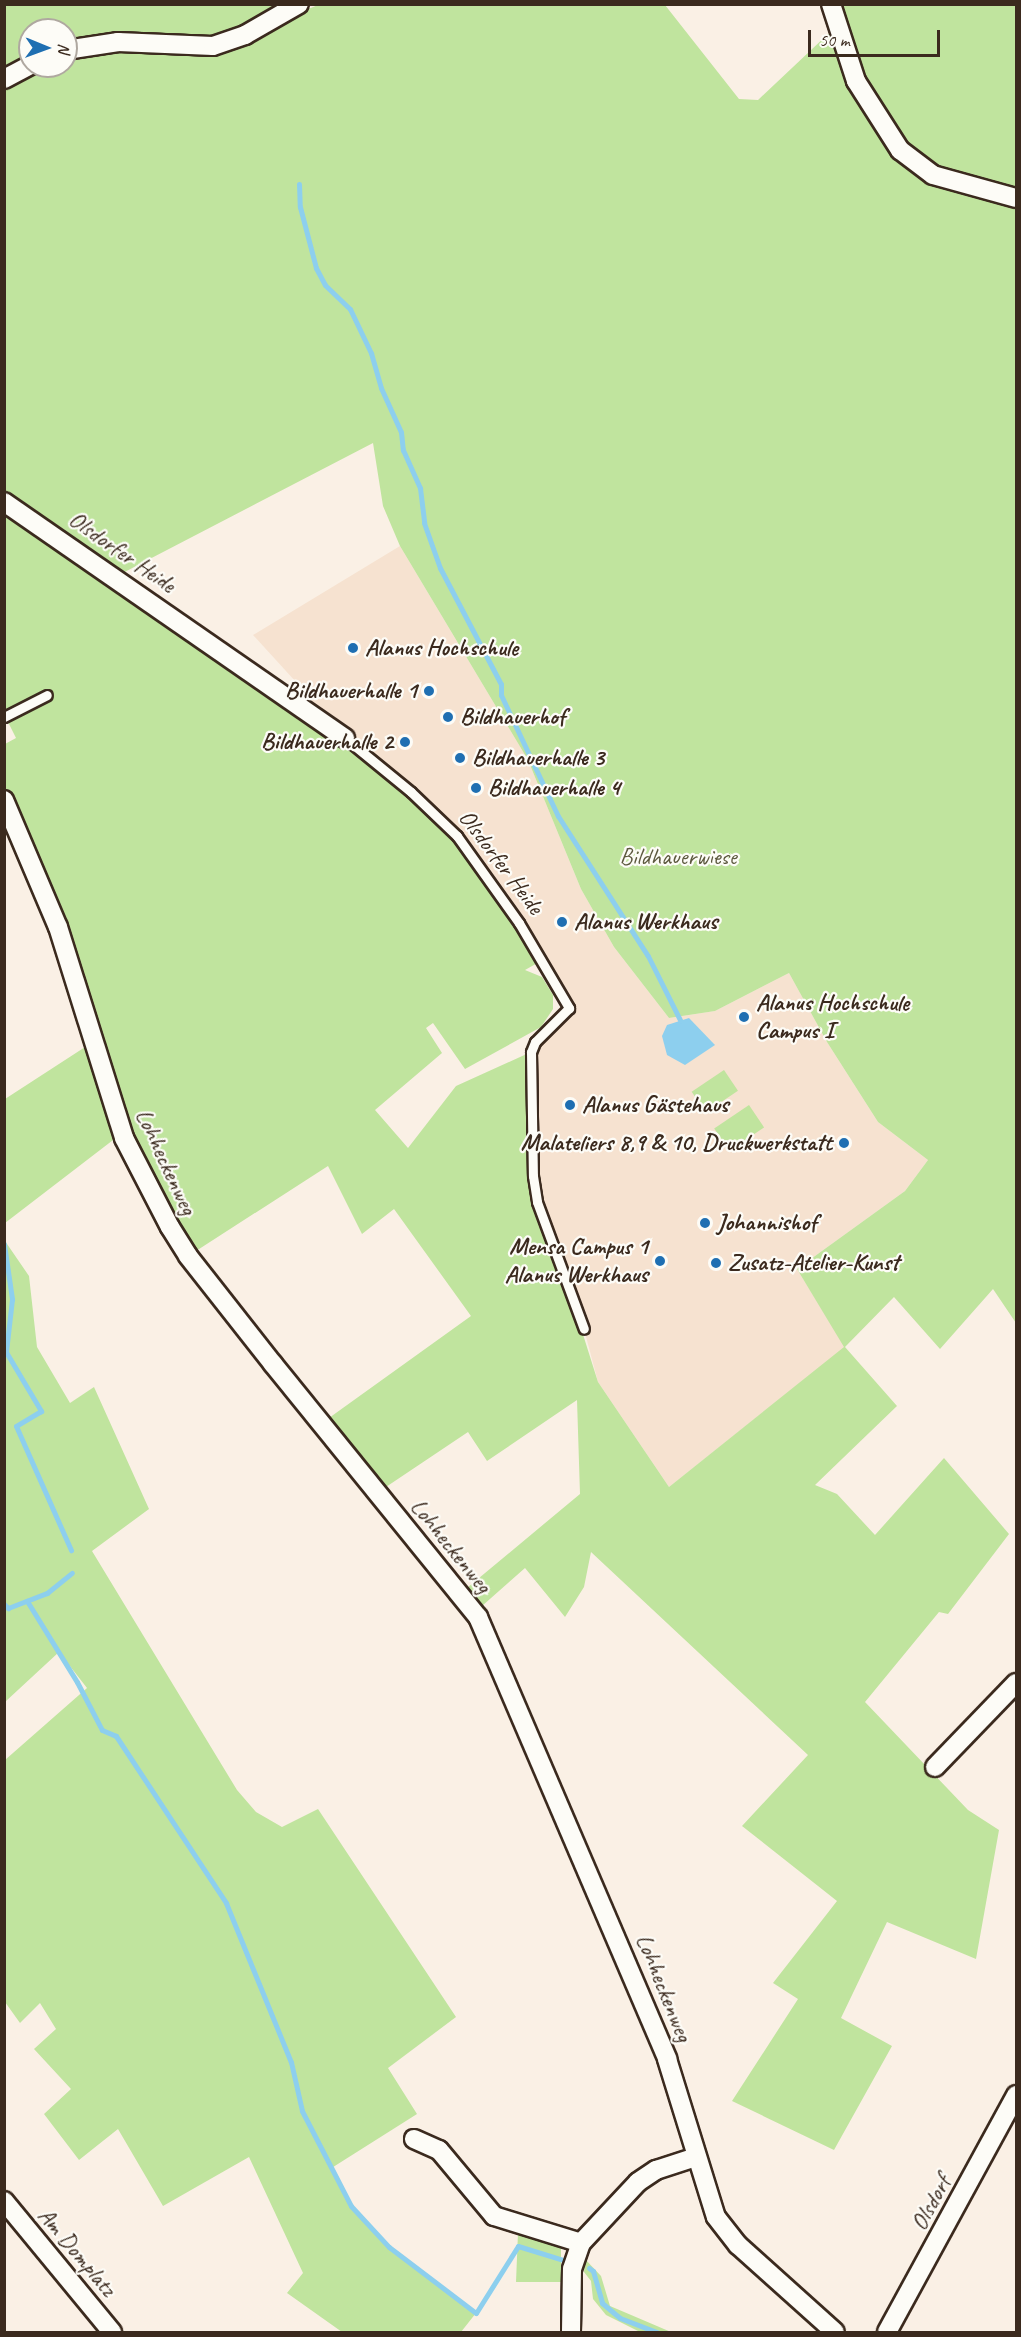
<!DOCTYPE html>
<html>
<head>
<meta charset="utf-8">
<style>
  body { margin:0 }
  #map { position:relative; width:1021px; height:2337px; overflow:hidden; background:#faf0e5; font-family:Caveat,sans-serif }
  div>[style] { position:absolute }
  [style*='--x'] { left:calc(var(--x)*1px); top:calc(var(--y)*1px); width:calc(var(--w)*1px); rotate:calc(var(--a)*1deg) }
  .built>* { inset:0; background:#f6e2d0 }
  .green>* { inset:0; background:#c0e49e; transform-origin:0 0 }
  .water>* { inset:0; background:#8dcfee }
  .stream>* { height:5px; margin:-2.5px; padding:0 2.5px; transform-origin:2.5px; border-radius:2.5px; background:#8dcfee }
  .roads { filter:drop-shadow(2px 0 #3b2a1e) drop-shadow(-2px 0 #3b2a1e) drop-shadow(0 2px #3b2a1e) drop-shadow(0 -2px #3b2a1e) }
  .service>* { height:9px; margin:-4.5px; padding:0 4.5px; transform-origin:4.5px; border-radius:4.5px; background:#fdfcf7 }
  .minor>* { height:18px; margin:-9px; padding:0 9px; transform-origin:9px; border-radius:9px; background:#fdfcf7 }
  .dots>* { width:16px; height:16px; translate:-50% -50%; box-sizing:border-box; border:3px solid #fdfcf7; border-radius:50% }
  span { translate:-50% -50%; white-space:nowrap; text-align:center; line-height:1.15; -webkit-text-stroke:4.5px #fdfcf7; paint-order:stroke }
  .street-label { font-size:24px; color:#3b2a1e }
  .poi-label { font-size:24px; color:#3b2a1e; font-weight:700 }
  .left { translate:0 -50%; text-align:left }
  .right { translate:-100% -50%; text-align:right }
  .park-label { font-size:24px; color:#5c583e }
  .frame { position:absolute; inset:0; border:6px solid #3b2a1e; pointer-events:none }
  .north { position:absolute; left:18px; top:18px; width:60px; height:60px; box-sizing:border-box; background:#fdfcf7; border:2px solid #afa8a0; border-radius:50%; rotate:91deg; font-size:16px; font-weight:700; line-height:24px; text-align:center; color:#3b2a1e }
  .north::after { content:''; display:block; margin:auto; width:21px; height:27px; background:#1f6fb2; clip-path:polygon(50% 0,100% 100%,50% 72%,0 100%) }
  .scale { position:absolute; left:808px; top:30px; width:132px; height:27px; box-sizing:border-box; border:3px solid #3b2a1e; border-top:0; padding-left:8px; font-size:18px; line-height:21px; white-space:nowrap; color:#3b2a1e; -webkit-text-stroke:4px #fdfcf7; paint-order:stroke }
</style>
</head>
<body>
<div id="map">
  <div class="built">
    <i style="clip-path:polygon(400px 546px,528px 760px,581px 889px,614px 947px,669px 1018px,715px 1011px,789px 973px,827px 1042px,878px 1122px,928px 1160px,905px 1191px,797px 1269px,845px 1347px,669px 1487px,598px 1382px,584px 1329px,537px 1202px,531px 1052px,569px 1007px,519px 923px,285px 695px,296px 682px,253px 635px)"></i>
  </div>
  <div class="green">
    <i style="clip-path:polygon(evenodd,4px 5px,299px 5px,277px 22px,318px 5px,665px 5px,739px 99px,758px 100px,828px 34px,840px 37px,831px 5px,1016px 5px,1016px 1323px,993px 1289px,940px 1349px,894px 1297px,845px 1347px,897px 1406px,815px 1485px,837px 1494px,875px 1535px,944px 1458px,1009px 1534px,948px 1614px,939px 1612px,865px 1702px,968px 1810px,999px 1830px,976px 1959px,887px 1922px,841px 2018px,892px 2046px,834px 2150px,732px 2101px,798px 1999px,773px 1983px,837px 1901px,742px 1826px,808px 1755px,591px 1552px,584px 1587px,565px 1617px,525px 1568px,482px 1606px,467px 1588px,580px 1494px,577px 1400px,487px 1461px,468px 1432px,377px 1493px,322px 1423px,471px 1316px,394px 1209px,362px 1234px,328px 1166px,196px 1251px,117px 1137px,5px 1223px,5px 1099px,99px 1038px,68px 931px,5px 788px,5px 744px,16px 738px,4px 714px,4px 5px,30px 30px,66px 30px,66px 66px,30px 66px,30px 30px,4px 5px,373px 443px,383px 506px,400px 546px,528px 760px,581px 889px,614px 947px,669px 1018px,715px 1011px,789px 973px,827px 1042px,878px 1122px,928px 1160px,905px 1191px,797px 1269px,844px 1347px,669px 1487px,598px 1382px,533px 1176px,531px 1052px,456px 1086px,408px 1148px,375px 1110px,442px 1053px,426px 1028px,433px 1023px,465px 1069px,541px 1027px,553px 1009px,553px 995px,542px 977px,525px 970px,541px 961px,457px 836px,328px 724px,115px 577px,373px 443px)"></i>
    <i style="left:724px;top:1070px;width:25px;height:39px;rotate:56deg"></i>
    <i style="left:749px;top:1105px;width:27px;height:42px;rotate:56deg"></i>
    <i style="clip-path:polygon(5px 1241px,29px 1276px,37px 1347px,70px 1403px,94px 1387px,149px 1509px,92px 1551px,237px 1790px,256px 1812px,282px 1827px,318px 1809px,456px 2017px,388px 2068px,417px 2114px,330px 2169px,351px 2206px,389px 2247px,476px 2313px,461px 2332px,342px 2332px,287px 2293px,303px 2273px,249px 2157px,163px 2206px,118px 2129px,79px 2160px,44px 2114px,71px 2089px,34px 2049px,56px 2029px,40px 2003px,20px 2023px,5px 2002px,5px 1760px,87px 1688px,59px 1652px,5px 1702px)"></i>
    <i style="clip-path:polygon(518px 2233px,561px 2246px,561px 2282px,516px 2282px)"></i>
    <i style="clip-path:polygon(585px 2259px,601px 2276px,610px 2306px,671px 2332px,640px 2332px,606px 2315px,593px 2299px,591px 2281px,584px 2272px)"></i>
  </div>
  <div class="water">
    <i style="clip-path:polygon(689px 1018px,715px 1045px,685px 1065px,667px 1055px,662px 1036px,667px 1025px)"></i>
  </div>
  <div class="stream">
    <i style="--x:299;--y:184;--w:23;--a:88"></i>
    <i style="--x:300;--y:207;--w:63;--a:75.3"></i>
    <i style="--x:316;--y:268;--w:19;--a:62"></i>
    <i style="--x:325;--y:285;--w:35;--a:44"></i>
    <i style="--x:350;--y:309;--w:49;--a:64.5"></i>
    <i style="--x:371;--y:353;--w:36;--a:74"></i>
    <i style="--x:381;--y:388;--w:48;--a:65.6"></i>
    <i style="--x:401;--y:432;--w:18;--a:84"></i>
    <i style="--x:403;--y:450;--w:42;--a:65.9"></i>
    <i style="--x:420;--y:488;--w:35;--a:83"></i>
    <i style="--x:424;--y:523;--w:48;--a:70.4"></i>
    <i style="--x:440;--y:568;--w:131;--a:62.3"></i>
    <i style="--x:501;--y:684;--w:11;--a:90"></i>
    <i style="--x:501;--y:695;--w:134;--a:64.8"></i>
    <i style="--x:558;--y:816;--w:166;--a:57.3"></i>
    <i style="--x:648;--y:956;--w:72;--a:63.4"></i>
    <i style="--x:4;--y:1244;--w:56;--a:81.7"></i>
    <i style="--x:12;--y:1299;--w:53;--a:96.5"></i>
    <i style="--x:6;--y:1352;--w:69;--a:59.3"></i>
    <i style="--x:41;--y:1411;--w:29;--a:149"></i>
    <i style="--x:16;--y:1426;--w:136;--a:66.1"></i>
    <i style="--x:27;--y:1601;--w:95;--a:58.3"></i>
    <i style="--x:77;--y:1682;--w:54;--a:62.5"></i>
    <i style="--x:102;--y:1730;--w:15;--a:23"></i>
    <i style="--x:116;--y:1736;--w:200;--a:56.6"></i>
    <i style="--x:226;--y:1903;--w:172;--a:67.8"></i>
    <i style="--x:291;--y:2062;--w:50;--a:77.3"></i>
    <i style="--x:302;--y:2111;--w:107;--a:62.7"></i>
    <i style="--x:351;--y:2206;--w:56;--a:47.2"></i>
    <i style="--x:389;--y:2247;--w:109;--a:37.2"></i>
    <i style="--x:476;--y:2313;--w:79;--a:-57.9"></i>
    <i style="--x:518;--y:2246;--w:47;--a:17.3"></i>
    <i style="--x:4;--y:1604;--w:6;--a:45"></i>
    <i style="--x:8;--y:1608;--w:42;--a:-21"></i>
    <i style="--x:47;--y:1593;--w:32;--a:-39"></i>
    <i style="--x:589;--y:2268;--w:5;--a:37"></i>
    <i style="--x:593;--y:2271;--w:33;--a:74"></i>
    <i style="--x:602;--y:2303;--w:23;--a:40"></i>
    <i style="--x:620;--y:2318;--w:40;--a:21"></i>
  </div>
  <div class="roads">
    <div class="service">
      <i style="--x:4;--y:717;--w:48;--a:-27.1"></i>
      <i style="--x:345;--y:738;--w:85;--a:39.3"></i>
      <i style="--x:411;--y:792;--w:64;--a:43.7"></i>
      <i style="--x:457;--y:836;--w:107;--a:54.5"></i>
      <i style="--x:519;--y:923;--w:99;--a:59.5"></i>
      <i style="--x:569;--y:1008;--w:48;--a:135"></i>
      <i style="--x:535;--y:1042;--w:11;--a:112"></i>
      <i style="--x:531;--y:1052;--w:124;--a:89.1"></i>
      <i style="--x:533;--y:1176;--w:26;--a:81"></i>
      <i style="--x:537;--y:1202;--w:135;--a:69.7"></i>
    </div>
    <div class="minor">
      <i style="--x:831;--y:4;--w:81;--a:72"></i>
      <i style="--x:856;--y:81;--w:82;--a:57.5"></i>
      <i style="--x:900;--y:150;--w:41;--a:37.1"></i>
      <i style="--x:933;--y:175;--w:86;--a:15.5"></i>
      <i style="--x:66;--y:50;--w:53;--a:-8.7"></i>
      <i style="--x:118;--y:42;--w:95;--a:2.4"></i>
      <i style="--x:213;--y:46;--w:34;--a:-19"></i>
      <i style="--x:245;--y:35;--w:62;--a:-29.9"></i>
      <i style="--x:4;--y:79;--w:30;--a:-28"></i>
      <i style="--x:4;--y:502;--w:415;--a:34.7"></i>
      <i style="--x:4;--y:800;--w:138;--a:67"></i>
      <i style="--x:58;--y:927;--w:221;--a:72.6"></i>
      <i style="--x:124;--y:1138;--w:100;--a:62.7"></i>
      <i style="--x:170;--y:1227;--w:34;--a:58"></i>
      <i style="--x:188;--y:1256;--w:137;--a:51.8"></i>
      <i style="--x:273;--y:1364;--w:326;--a:51"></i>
      <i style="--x:478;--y:1617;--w:481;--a:66.8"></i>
      <i style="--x:667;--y:2059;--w:165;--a:72.8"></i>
      <i style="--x:716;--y:2217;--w:36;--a:52"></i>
      <i style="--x:738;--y:2245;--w:130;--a:41.9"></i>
      <i style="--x:935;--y:1767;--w:117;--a:-46"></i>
      <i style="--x:414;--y:2139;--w:27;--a:24"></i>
      <i style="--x:439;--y:2150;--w:86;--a:50.2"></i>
      <i style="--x:494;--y:2216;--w:91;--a:17.2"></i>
      <i style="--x:4;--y:2201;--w:170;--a:50.5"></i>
      <i style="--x:571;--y:2332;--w:63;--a:-89.1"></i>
      <i style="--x:572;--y:2269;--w:28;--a:-71"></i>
      <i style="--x:581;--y:2243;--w:83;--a:-46.9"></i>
      <i style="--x:638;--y:2182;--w:22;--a:-34"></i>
      <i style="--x:656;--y:2170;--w:42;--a:-18"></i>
      <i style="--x:887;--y:2332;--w:270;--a:-61.4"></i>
    </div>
  </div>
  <div class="dots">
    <i style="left:353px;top:648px;background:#1f6fb2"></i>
    <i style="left:429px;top:691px;background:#1f6fb2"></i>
    <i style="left:448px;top:717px;background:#1f6fb2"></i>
    <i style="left:405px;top:742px;background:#1f6fb2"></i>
    <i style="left:460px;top:758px;background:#1f6fb2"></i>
    <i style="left:476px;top:788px;background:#1f6fb2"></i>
    <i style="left:562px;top:922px;background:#1f6fb2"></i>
    <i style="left:744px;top:1017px;background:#1f6fb2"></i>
    <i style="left:570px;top:1105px;background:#1f6fb2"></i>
    <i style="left:844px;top:1143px;background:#1f6fb2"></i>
    <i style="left:705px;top:1223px;background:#1f6fb2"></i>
    <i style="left:660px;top:1261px;background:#1f6fb2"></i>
    <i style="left:716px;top:1263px;background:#1f6fb2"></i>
  </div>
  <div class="street-label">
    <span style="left:122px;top:552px;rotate:35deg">Olsdorfer Heide</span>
    <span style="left:501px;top:862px;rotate:53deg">Olsdorfer Heide</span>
    <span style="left:166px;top:1162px;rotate:65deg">Lohheckenweg</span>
    <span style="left:451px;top:1546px;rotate:51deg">Lohheckenweg</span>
    <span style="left:664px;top:1988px;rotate:68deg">Lohheckenweg</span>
    <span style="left:931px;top:2203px;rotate:-62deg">Olsdorf</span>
    <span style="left:77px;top:2252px;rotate:50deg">Am Domplatz</span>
  </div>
  <div class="poi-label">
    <span class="left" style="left:365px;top:648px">Alanus Hochschule</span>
    <span class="right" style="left:417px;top:691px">Bildhauerhalle 1</span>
    <span class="left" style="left:460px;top:717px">Bildhauerhof</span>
    <span class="right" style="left:393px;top:742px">Bildhauerhalle 2</span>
    <span class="left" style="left:472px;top:758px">Bildhauerhalle 3</span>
    <span class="left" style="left:488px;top:788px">Bildhauerhalle 4</span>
    <span class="left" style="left:574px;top:922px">Alanus Werkhaus</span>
    <span class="left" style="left:756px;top:1017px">Alanus Hochschule<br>Campus I</span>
    <span class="left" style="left:582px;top:1105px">Alanus Gästehaus</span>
    <span class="right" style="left:832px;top:1143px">Malateliers 8,9 &amp; 10, Druckwerkstatt</span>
    <span class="left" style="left:717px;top:1223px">Johannishof</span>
    <span class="right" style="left:648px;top:1261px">Mensa Campus 1<br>Alanus Werkhaus</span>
    <span class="left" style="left:728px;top:1263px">Zusatz-Atelier-Kunst</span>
  </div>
  <div class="park-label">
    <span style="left:678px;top:857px">Bildhauerwiese</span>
  </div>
  <div class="frame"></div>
  <div class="north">N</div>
  <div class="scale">50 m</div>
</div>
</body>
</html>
